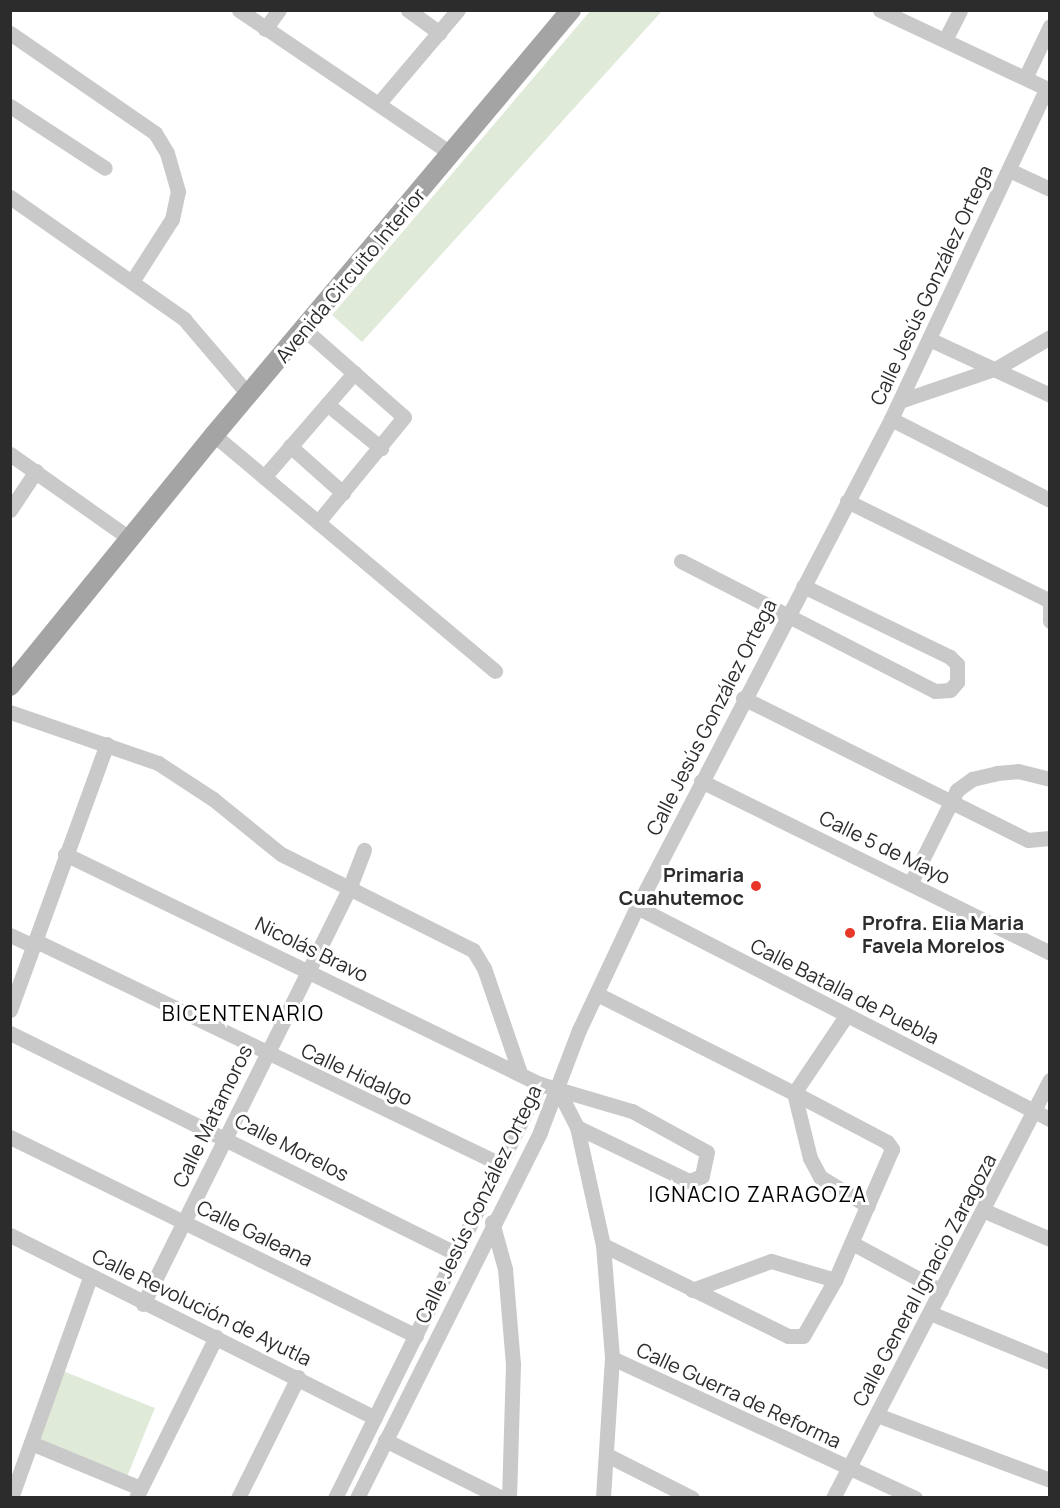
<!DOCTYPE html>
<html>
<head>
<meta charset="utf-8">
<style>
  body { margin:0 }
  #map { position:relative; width:1060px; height:1508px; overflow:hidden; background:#fff; font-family:Manrope,sans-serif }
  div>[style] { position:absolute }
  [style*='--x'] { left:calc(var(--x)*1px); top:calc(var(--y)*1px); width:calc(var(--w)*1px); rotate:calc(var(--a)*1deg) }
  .green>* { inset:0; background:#e0ead9; transform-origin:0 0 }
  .minor>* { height:15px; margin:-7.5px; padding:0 7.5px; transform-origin:7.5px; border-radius:7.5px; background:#c9c9c9 }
  .major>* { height:20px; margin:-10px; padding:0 10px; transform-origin:10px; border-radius:10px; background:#a4a4a4 }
  .dots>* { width:16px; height:16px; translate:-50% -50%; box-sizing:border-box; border:3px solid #fff; border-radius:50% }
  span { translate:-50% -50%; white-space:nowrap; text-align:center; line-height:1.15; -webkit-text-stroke:6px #fff; paint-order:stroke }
  .street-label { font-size:20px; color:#2c2c2c }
  .poi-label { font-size:20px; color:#2c2c2c; font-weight:700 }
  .right { translate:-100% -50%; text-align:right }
  .left { translate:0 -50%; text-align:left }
  .neighbourhood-label { font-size:21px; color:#000; letter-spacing:1.5px }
  .frame { position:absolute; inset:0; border:12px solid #2c2c2c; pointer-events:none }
</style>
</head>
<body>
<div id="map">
  <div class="green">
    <i style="clip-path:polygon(591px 10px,662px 11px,362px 342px,332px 315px)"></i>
    <i style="left:63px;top:1371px;width:99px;height:73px;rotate:22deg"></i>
  </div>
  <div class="minor">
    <i style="--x:239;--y:10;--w:257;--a:34.1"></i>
    <i style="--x:408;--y:10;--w:39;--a:36"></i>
    <i style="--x:880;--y:10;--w:188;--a:25.2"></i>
    <i style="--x:265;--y:29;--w:24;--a:-54"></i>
    <i style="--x:10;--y:33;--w:176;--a:34.6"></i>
    <i style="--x:155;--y:133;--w:23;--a:59"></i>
    <i style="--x:167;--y:153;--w:40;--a:74"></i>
    <i style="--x:178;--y:191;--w:29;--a:102"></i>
    <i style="--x:172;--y:219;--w:72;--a:122.6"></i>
    <i style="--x:946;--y:38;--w:31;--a:-63"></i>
    <i style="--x:1026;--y:76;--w:55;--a:-64.4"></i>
    <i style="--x:379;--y:103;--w:122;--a:-49.7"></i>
    <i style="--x:10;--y:106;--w:113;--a:33.1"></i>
    <i style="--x:1009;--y:170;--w:45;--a:24.9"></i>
    <i style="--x:10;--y:197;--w:213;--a:35"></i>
    <i style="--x:184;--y:319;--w:99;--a:49.5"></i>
    <i style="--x:304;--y:329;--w:133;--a:41.3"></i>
    <i style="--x:404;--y:417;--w:136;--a:129.3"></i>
    <i style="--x:929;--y:339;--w:133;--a:24.8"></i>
    <i style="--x:900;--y:401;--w:102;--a:-18.8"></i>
    <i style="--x:997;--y:368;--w:61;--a:-30.3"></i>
    <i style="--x:327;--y:404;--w:70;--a:39.2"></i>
    <i style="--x:891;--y:419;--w:178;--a:27"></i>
    <i style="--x:214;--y:435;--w:367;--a:40"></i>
    <i style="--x:290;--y:446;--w:71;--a:41.6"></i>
    <i style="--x:10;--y:454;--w:146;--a:35.2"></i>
    <i style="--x:264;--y:477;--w:138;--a:-49.1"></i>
    <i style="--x:847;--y:501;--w:226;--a:26.2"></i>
    <i style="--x:10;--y:510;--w:47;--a:-56.3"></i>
    <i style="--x:681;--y:561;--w:285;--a:27.1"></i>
    <i style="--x:935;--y:691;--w:15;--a:-4"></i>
    <i style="--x:950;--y:690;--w:11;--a:-49"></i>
    <i style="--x:957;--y:682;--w:18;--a:-90"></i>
    <i style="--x:957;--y:664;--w:10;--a:-135"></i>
    <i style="--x:950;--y:657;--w:163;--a:-154.2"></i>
    <i style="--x:1050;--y:607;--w:14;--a:90"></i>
    <i style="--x:743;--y:698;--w:318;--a:26.5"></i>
    <i style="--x:1028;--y:840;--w:22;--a:-5"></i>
    <i style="--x:10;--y:712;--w:157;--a:19"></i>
    <i style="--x:158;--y:763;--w:66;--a:33.2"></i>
    <i style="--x:213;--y:799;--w:87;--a:39"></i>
    <i style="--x:281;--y:854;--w:215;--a:26.6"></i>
    <i style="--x:473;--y:950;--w:21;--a:59"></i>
    <i style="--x:484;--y:968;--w:111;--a:71.1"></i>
    <i style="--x:701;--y:781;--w:389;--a:26.2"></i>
    <i style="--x:65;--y:854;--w:528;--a:25.84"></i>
    <i style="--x:540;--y:1084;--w:96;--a:16.4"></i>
    <i style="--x:632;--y:1111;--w:85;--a:28.7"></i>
    <i style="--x:707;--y:1152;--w:25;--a:102"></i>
    <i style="--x:702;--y:1176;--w:14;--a:159"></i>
    <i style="--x:689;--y:1181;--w:124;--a:-154.3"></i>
    <i style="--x:911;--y:882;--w:103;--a:-63.4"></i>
    <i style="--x:957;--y:790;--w:19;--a:-36"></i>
    <i style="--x:972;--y:779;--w:26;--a:-13"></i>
    <i style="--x:997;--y:773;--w:21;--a:-5"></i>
    <i style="--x:1018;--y:771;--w:33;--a:14"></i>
    <i style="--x:637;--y:907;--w:464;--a:27.2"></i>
    <i style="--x:10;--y:935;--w:26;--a:25"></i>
    <i style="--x:36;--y:941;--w:515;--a:25.67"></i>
    <i style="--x:597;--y:994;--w:220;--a:26.7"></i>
    <i style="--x:794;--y:1093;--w:105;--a:27.8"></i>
    <i style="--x:887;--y:1142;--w:9;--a:54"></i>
    <i style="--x:892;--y:1149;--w:143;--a:113.5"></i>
    <i style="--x:835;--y:1280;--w:64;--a:119.7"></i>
    <i style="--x:803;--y:1336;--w:15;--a:180"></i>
    <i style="--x:788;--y:1336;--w:206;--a:-153.8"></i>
    <i style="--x:10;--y:1010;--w:283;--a:-70"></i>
    <i style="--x:846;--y:1016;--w:93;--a:124"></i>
    <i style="--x:794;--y:1093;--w:67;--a:76.2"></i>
    <i style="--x:810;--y:1158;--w:21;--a:62"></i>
    <i style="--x:820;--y:1177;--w:56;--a:31.1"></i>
    <i style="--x:10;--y:1033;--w:497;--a:26.3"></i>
    <i style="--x:558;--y:1090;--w:42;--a:62.8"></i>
    <i style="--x:577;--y:1127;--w:121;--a:77.6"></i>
    <i style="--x:603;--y:1245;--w:113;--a:85.4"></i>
    <i style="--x:612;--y:1358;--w:140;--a:93.7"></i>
    <i style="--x:10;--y:1137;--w:452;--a:26.1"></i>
    <i style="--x:985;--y:1211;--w:71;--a:23.3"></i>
    <i style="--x:492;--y:1222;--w:49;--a:74.5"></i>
    <i style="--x:505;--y:1269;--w:95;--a:85.2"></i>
    <i style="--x:513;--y:1364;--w:134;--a:91.7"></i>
    <i style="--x:10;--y:1235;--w:408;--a:26.6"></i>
    <i style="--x:852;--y:1243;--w:101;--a:28.3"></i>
    <i style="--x:692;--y:1290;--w:84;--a:-20.2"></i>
    <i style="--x:771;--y:1261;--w:67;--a:16.5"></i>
    <i style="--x:143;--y:1304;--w:463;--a:-63.6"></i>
    <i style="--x:349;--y:889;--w:42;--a:-69"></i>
    <i style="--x:930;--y:1313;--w:130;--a:22.2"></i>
    <i style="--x:612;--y:1358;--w:334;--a:24.8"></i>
    <i style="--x:877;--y:1415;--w:185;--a:20.6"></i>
    <i style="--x:385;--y:1440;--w:131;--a:26.4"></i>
    <i style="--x:31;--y:1443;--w:118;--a:22.4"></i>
    <i style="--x:609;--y:1456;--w:93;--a:26.8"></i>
    <i style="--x:11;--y:1498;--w:235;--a:-70.3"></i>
    <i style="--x:136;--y:1498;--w:180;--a:-63.6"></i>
    <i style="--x:238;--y:1498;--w:135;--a:-63.6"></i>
    <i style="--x:335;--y:1498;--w:462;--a:-63.7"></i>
    <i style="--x:357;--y:1498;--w:409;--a:-63.4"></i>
    <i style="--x:540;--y:1132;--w:109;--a:-69.1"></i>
    <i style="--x:579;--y:1030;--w:136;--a:-64.8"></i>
    <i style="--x:637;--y:907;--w:550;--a:-62.5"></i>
    <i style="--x:891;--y:419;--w:365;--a:-64.8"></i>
    <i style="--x:833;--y:1498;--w:471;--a:-62.6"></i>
  </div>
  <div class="major">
    <i style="--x:10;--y:686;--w:323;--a:-50.9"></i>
    <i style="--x:214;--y:435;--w:555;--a:-49.97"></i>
  </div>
  <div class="dots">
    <i style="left:756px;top:886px;background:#e83729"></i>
    <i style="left:850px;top:933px;background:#e83729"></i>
  </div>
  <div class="street-label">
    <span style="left:350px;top:275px;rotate:-50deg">Avenida Circuito Interior</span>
    <span style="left:931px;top:285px;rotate:-65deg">Calle Jesús González Ortega</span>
    <span style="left:711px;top:717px;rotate:-63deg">Calle Jesús González Ortega</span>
    <span style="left:885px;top:847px;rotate:26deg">Calle 5 de Mayo</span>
    <span style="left:312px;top:949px;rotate:26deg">Nicolás Bravo</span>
    <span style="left:845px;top:991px;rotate:27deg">Calle Batalla de Puebla</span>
    <span style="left:357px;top:1074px;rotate:25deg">Calle Hidalgo</span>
    <span style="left:212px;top:1116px;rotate:-64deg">Calle Matamoros</span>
    <span style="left:292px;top:1147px;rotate:27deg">Calle Morelos</span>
    <span style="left:478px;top:1204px;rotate:-64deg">Calle Jesús González Ortega</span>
    <span style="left:255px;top:1233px;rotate:26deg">Calle Galeana</span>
    <span style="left:924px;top:1280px;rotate:-62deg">Calle General Ignacio Zaragoza</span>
    <span style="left:202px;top:1307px;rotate:26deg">Calle Revolución de Ayutla</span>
    <span style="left:739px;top:1395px;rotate:25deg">Calle Guerra de Reforma</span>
  </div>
  <div class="poi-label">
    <span class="right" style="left:744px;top:886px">Primaria<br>Cuahutemoc</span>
    <span class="left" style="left:862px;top:934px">Profra. Elia Maria<br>Favela Morelos</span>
  </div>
  <div class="neighbourhood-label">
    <span style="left:243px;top:1013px">BICENTENARIO</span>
    <span style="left:758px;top:1194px">IGNACIO ZARAGOZA</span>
  </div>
  <div class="frame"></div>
</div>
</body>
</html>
